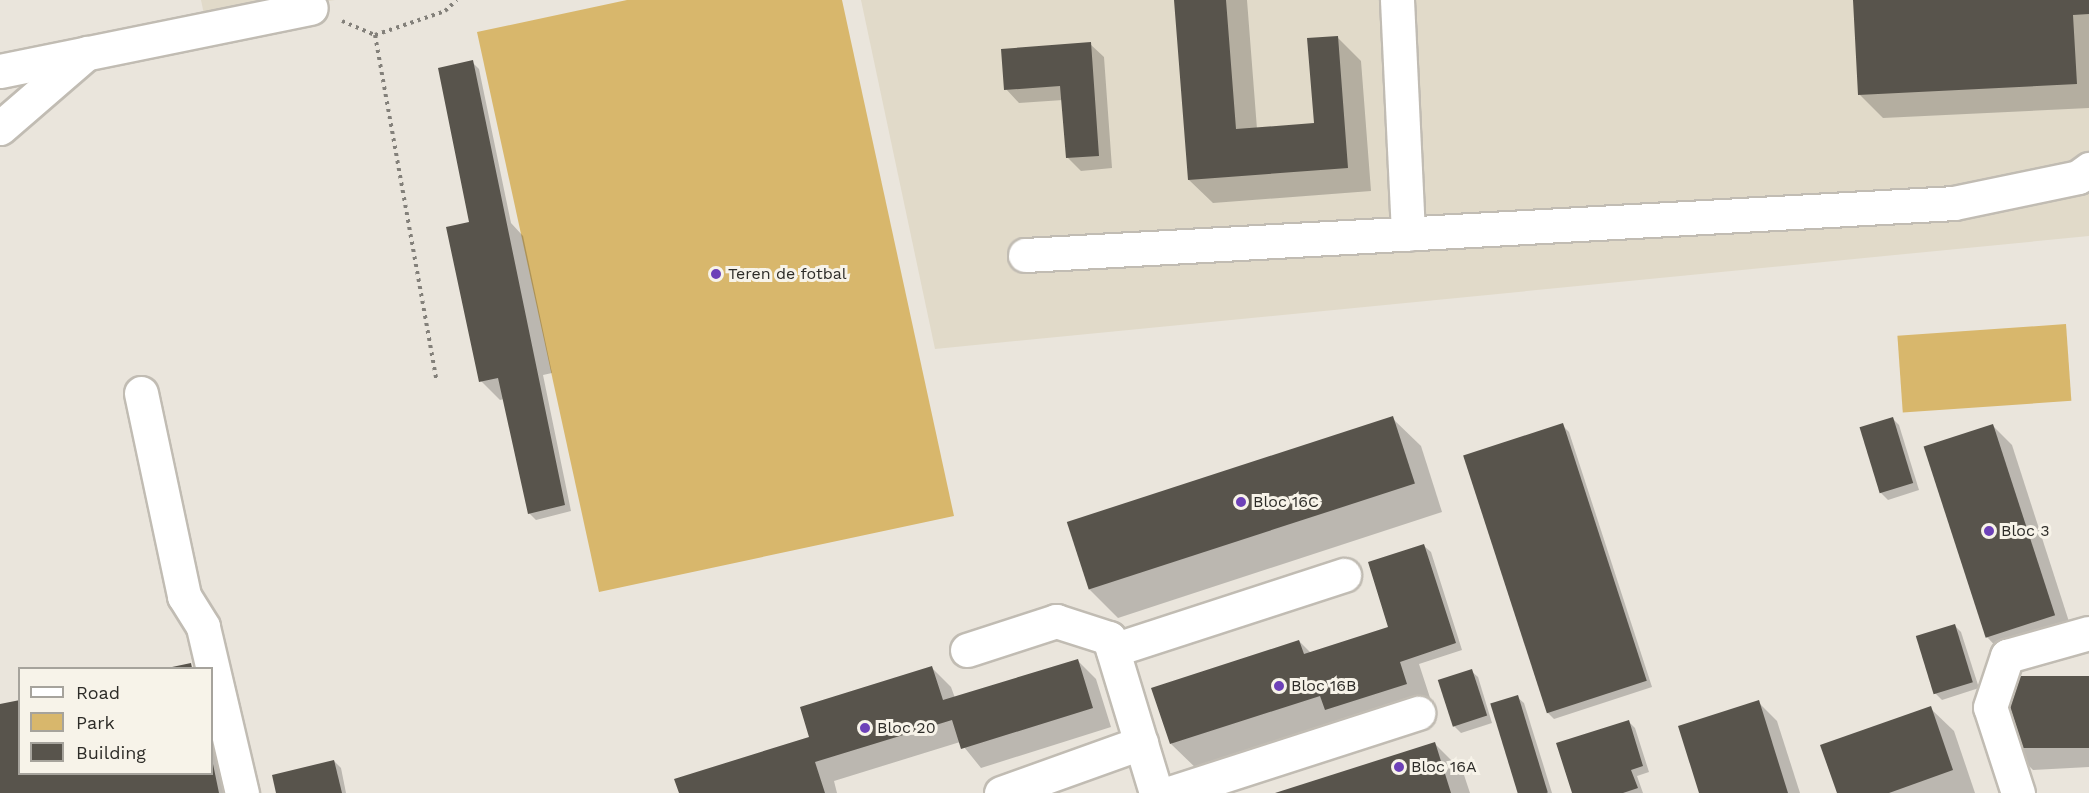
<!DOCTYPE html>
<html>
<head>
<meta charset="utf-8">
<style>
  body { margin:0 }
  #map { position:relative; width:2089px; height:793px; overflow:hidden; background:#eae5dc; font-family:"Work Sans",sans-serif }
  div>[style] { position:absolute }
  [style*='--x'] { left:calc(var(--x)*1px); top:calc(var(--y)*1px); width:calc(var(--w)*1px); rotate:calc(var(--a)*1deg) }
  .built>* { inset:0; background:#e1dac9 }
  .green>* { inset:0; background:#d8b76c; transform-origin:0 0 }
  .shadow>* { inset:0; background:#0003 }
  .building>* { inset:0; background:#58544c; transform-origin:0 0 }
  .path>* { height:4px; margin-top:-2px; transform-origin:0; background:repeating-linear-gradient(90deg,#83807a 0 3px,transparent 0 7.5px) }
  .roads { filter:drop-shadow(2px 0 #c1bcb3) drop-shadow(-2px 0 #c1bcb3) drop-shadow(0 2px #c1bcb3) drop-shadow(0 -2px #c1bcb3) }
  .minor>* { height:33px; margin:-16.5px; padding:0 16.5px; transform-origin:16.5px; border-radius:16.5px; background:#fff }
  .dots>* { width:16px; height:16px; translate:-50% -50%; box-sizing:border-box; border:3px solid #f7f3e9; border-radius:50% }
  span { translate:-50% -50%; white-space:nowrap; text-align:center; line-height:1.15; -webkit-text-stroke:6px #f7f3e9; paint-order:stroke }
  .poi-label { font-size:16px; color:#2d2c28 }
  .left { translate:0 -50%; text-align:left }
  .legend { position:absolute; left:18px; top:667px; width:195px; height:108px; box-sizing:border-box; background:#f7f3e9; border:2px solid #a6a39c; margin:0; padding:8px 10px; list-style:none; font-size:18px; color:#2d2c28 }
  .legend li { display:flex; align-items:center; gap:12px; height:30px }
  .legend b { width:30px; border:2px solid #a6a39c }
</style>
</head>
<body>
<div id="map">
  <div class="built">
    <i style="clip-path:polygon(201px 0,335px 0,205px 19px)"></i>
    <i style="clip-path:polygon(861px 0,2089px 0,2089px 236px,935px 349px)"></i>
  </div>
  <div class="green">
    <i style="clip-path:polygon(627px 0,842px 0,954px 516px,599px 592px,477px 32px)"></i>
    <i style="left:2066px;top:324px;width:77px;height:169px;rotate:86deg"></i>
  </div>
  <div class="shadow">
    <i style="clip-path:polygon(1175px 0,1247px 0,1257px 129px,1315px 124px,1337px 37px,1361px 61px,1371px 191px,1213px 203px,1189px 180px)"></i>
    <i style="clip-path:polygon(1855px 0,2089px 0,2089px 108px,1883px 118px,1860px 95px)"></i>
    <i style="clip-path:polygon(1090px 44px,1104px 57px,1112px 168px,1081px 171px,1067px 157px,1063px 100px,1019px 103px,1006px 89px)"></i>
    <i style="clip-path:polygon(472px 62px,479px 69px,511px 223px,523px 236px,552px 373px,543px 375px,571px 511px,536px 520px,529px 513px,504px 399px,500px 400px,481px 381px,471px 224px)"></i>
    <i style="clip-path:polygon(1392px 418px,1421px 446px,1442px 512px,1118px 618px,1089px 589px)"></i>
    <i style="clip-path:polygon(1893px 419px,1899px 425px,1919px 490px,1888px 500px,1881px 493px)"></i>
    <i style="clip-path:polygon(1562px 425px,1569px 432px,1652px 687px,1554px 719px,1548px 713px,1465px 457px)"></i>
    <i style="clip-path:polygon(1993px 426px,2012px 445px,2073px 634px,2005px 656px,1986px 636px)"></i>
    <i style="clip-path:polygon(1424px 546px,1431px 552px,1462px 650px,1419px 664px,1435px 713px,1355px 738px,1200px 772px,1171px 744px,1299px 641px,1311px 653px,1388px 629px)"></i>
    <i style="clip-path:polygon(1954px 625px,1961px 632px,1979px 688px,1942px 700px,1935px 693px)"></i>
    <i style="clip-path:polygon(1077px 660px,1096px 679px,1111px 727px,981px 768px,960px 742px,834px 781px,837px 793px,680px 793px,811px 738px,932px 668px,951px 687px,955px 698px)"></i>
    <i style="clip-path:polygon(1471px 671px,1478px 677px,1492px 723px,1461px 733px,1454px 726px)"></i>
    <i style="clip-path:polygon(2089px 678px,2089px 767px,2033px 770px,2014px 751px)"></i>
    <i style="clip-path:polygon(1517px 697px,1524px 703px,1552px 793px,1519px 793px)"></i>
    <i style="clip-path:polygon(1758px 702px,1777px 721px,1800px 793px,1701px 793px)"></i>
    <i style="clip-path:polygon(0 706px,20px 774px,212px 774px,212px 713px,228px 793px,0 793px)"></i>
    <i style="clip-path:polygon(1930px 708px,1954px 731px,1975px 793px,1838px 793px)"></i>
    <i style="clip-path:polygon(1628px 721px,1635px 728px,1649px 772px,1637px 776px,1643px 793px,1574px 793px)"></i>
    <i style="clip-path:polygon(1434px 743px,1463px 772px,1470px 793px,1279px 793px)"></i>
    <i style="clip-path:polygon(334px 761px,341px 768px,346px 793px,277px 793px)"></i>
  </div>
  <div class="building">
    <i style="clip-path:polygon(1174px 0,1226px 0,1236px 129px,1314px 123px,1307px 38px,1338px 36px,1348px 168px,1188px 180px)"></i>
    <i style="clip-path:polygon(1853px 0,2089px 0,2089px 14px,2073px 15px,2077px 84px,1858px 95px)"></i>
    <i style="clip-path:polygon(1091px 42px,1099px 156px,1066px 158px,1060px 86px,1004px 90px,1001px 49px)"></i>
    <i style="clip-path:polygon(473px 60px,565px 505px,528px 514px,498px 378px,479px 382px,446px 227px,469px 222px,438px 68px)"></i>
    <i style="left:1393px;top:416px;width:71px;height:343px;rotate:72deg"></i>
    <i style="left:1893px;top:417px;width:69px;height:35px;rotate:73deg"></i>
    <i style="left:1563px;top:423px;width:271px;height:105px;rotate:72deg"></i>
    <i style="left:1993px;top:424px;width:201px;height:73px;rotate:72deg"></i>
    <i style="clip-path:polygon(1424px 544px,1456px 643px,1400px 662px,1407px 684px,1325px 710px,1320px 696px,1170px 744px,1151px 688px,1299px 640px,1304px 654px,1388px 627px,1368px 562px)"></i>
    <i style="left:1955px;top:624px;width:61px;height:41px;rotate:73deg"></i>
    <i style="clip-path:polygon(1078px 659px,1093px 708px,961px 749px,952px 720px,815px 762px,825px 793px,679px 793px,674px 779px,809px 737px,800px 707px,932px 666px,943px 700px)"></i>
    <i style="clip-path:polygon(191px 663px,192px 668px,172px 668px,172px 667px)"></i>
    <i style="left:1472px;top:669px;width:49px;height:36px;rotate:72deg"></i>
    <i style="left:2089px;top:676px;width:72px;height:80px;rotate:90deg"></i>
    <i style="left:1518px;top:695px;width:102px;height:29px;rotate:73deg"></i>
    <i style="clip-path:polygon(20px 700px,20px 774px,212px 774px,213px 764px,219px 793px,0 793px,0 704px)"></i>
    <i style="clip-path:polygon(1759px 700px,1788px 793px,1699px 793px,1678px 726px)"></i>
    <i style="clip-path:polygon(1931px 706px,1953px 770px,1889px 793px,1837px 793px,1820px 745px)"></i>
    <i style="clip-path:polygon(1629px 720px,1643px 766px,1631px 770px,1638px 788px,1623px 793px,1572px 793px,1556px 743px)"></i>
    <i style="clip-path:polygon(1435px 742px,1451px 793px,1275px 793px)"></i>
    <i style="clip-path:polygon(334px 760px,342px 793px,276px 793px,272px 775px)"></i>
  </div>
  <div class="path">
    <i style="--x:342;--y:21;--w:36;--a:23"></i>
    <i style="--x:375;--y:35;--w:74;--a:-18.9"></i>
    <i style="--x:445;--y:11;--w:16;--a:-43"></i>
    <i style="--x:375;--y:35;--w:349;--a:79.9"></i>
  </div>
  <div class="roads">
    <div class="minor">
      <i style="--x:1397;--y:0;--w:234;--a:87.3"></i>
      <i style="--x:0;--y:71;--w:317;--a:-11.5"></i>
      <i style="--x:0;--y:128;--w:115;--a:-40.8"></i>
      <i style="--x:1025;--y:255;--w:930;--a:-3.2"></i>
      <i style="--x:1954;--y:203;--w:127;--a:-11.8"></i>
      <i style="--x:2078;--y:177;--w:14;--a:-36"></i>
      <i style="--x:141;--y:393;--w:208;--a:78"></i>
      <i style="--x:184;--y:596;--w:36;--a:58"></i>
      <i style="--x:203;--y:627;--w:171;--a:76.8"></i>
      <i style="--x:967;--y:650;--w:94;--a:-18"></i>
      <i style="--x:1056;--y:621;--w:56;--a:17.8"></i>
      <i style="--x:1109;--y:638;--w:162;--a:73.1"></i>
      <i style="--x:1113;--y:650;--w:243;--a:-18"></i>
      <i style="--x:1001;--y:793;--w:149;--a:-19.7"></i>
      <i style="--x:1170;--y:793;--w:261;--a:-17.9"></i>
      <i style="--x:2018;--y:793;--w:90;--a:-108"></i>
      <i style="--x:1990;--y:707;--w:54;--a:-71.6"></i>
      <i style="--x:2007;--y:656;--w:85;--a:-15.7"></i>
    </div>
  </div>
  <div class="dots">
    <i style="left:716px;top:274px;background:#6d41b8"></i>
    <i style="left:1241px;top:502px;background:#6d41b8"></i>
    <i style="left:1989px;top:531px;background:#6d41b8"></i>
    <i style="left:1279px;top:686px;background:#6d41b8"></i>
    <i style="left:865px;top:728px;background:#6d41b8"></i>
    <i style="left:1399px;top:767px;background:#6d41b8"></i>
  </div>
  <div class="poi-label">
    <span class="left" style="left:728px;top:274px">Teren de fotbal</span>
    <span class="left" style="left:1253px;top:502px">Bloc 16C</span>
    <span class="left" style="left:2001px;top:531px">Bloc 3</span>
    <span class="left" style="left:1291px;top:686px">Bloc 16B</span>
    <span class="left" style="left:877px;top:728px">Bloc 20</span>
    <span class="left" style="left:1411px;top:767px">Bloc 16A</span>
  </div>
  <ul class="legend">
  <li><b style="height:8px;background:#fff"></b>Road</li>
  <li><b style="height:16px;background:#d8b76c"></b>Park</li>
  <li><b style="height:16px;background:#58544c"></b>Building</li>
  </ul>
</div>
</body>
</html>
